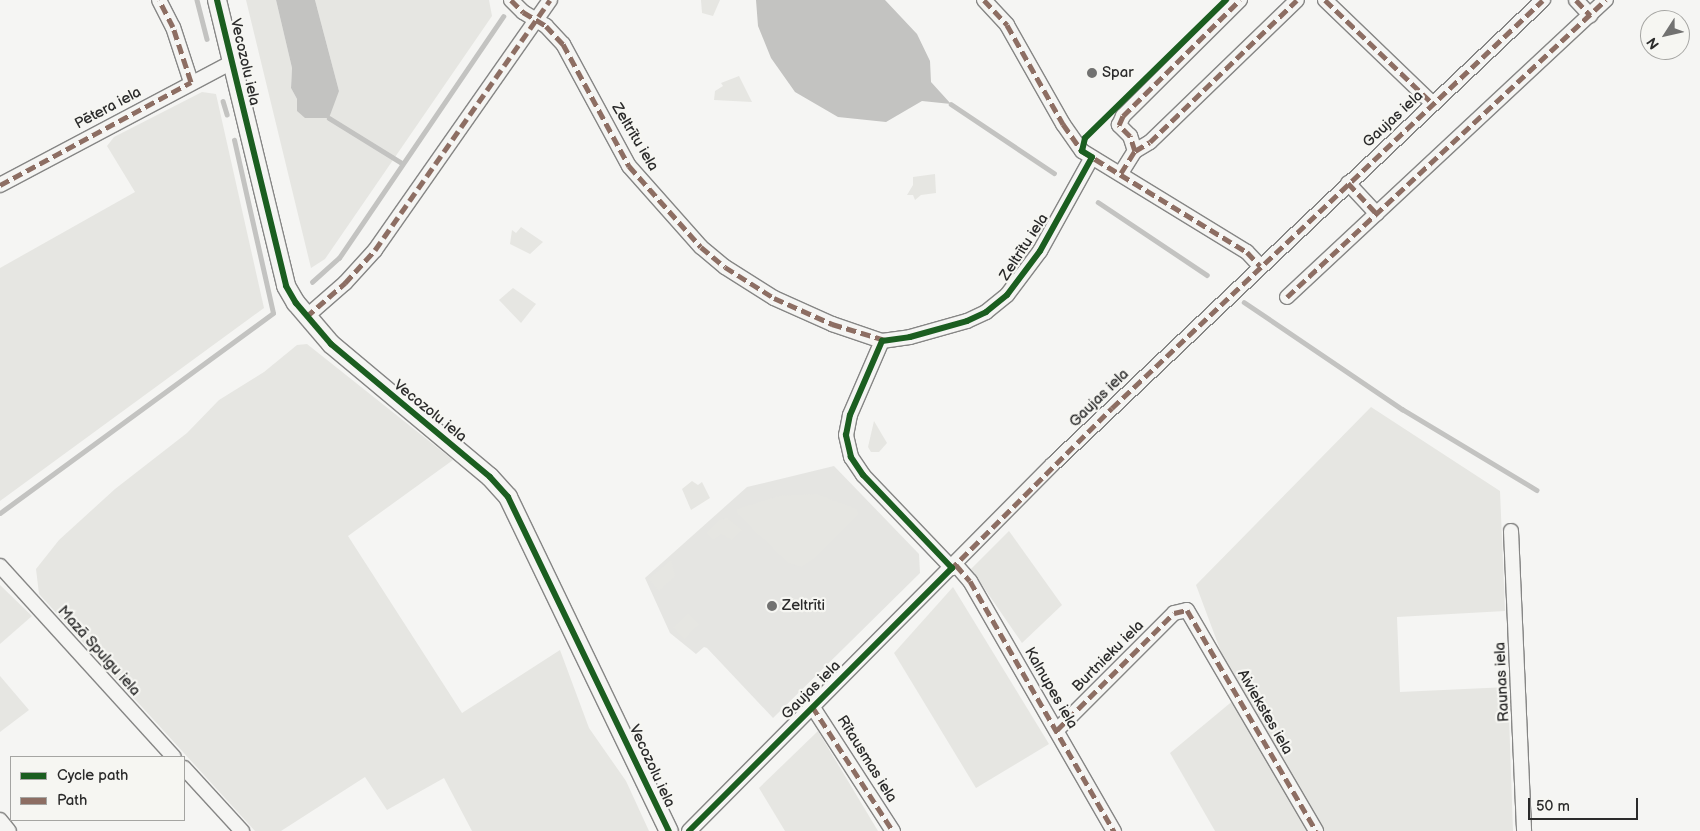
<!DOCTYPE html>
<html>
<head>
<meta charset="utf-8">
<style>
  body { margin:0 }
  #map { position:relative; width:1700px; height:831px; overflow:hidden; background:#f5f5f3; font-family:"Balsamiq Sans",sans-serif }
  div>[style] { position:absolute }
  [style*='--x'] { left:calc(var(--x)*1px); top:calc(var(--y)*1px); width:calc(var(--w)*1px); rotate:calc(var(--a)*1deg) }
  .built>* { inset:0; background:#e5e5e2 }
  .green>* { inset:0; background:#e6e6e2; transform-origin:0 0 }
  .water>* { inset:0; background:#c3c3c1 }
  .stream>* { height:4.5px; margin:-2.25px; padding:0 2.25px; transform-origin:2.25px; border-radius:2.25px; background:#c3c3c1 }
  .roads { filter:drop-shadow(1px 0 #868685) drop-shadow(-1px 0 #868685) drop-shadow(0 1px #868685) drop-shadow(0 -1px #868685) }
  .minor>* { height:14px; margin:-7px; padding:0 7px; transform-origin:7px; border-radius:7px; background:#f5f5f3 }
  .tertiary>* { height:18px; margin:-9px; padding:0 9px; transform-origin:9px; border-radius:9px; background:#f5f5f3 }
  .quiet>* { height:5px; margin-top:-2.5px; transform-origin:0; background:repeating-linear-gradient(90deg,#8d6e63 0 10px,transparent 0 15px) }
  .cycleway>* { height:6px; margin:-3px; padding:0 3px; transform-origin:3px; border-radius:3px; background:#1b5e20 }
  .dots>* { width:14px; height:14px; translate:-50% -50%; box-sizing:border-box; border:2px solid #f6f6f2; border-radius:50% }
  span { translate:-50% -50%; white-space:nowrap; text-align:center; line-height:1.15; -webkit-text-stroke:4.5px #f6f6f2; paint-order:stroke }
  .street-label { font-size:15px; color:#2b2b2b }
  .poi-label { font-size:15px; color:#2b2b2b }
  .left { translate:0 -50%; text-align:left }
  .legend { position:absolute; left:10px; top:756px; width:175px; height:65px; box-sizing:border-box; background:#f6f6f2; border:1px solid #a5a5a2; margin:0; padding:6px 9px; list-style:none; font-size:15px; color:#2b2b2b }
  .legend li { display:flex; align-items:center; gap:10px; height:25px }
  .legend b { width:25px; border:1px solid #a5a5a2 }
  .north { position:absolute; left:1640px; top:10px; width:50px; height:50px; box-sizing:border-box; background:#f6f6f2; border:1px solid #a5a5a2; border-radius:50%; rotate:235deg; font-size:14px; font-weight:700; line-height:20px; text-align:center; color:#2b2b2b }
  .north::after { content:''; display:block; margin:auto; width:18px; height:22px; background:#727271; clip-path:polygon(50% 0,100% 100%,50% 72%,0 100%) }
  .scale { position:absolute; left:1528px; top:798px; width:110px; height:22px; box-sizing:border-box; border:2px solid #2b2b2b; border-top:0; padding-left:6px; font-size:15px; line-height:18px; white-space:nowrap; color:#2b2b2b; -webkit-text-stroke:4px #f6f6f2; paint-order:stroke }
</style>
</head>
<body>
<div id="map">
  <div class="built">
    <i style="clip-path:polygon(834px 466px,919px 554px,920px 573px,773px 718px,707px 648px,704px 647px,696px 654px,670px 633px,645px 578px,747px 487px)"></i>
  </div>
  <div class="green">
    <i style="clip-path:polygon(246px 0,276px 0,292px 68px,291px 88px,297px 99px,297px 111px,339px 91px,315px 0,489px 0,492px 16px,325px 259px,311px 268px)"></i>
    <i style="clip-path:polygon(701px 0,720px 0,713px 16px,702px 13px)"></i>
    <i style="clip-path:polygon(739px 76px,752px 102px,714px 100px,715px 91px,723px 86px,721px 83px)"></i>
    <i style="clip-path:polygon(202px 92px,216px 94px,264px 308px,0 501px,0 268px,135px 192px,107px 146px,114px 137px)"></i>
    <i style="clip-path:polygon(935px 174px,936px 193px,921px 195px,915px 200px,913px 195px,907px 195px,913px 185px,913px 177px)"></i>
    <i style="clip-path:polygon(521px 227px,543px 242px,530px 254px,510px 244px,512px 230px,516px 233px)"></i>
    <i style="clip-path:polygon(513px 288px,536px 304px,521px 323px,499px 300px)"></i>
    <i style="clip-path:polygon(307px 344px,453px 460px,348px 536px,462px 713px,560px 650px,589px 728px,626px 781px,649px 831px,472px 831px,444px 778px,387px 810px,365px 777px,281px 831px,255px 831px,39px 594px,36px 569px,59px 540px,115px 489px,187px 433px,219px 400px,264px 372px,297px 345px)"></i>
    <i style="clip-path:polygon(1371px 407px,1500px 491px,1505px 611px,1397px 617px,1400px 692px,1508px 687px,1513px 831px,1324px 831px,1221px 652px,1196px 585px)"></i>
    <i style="clip-path:polygon(874px 421px,887px 443px,879px 452px,871px 452px,868px 447px)"></i>
    <i style="clip-path:polygon(692px 481px,698px 485px,702px 482px,710px 498px,691px 510px,682px 489px)"></i>
    <i style="clip-path:polygon(816px 494px,857px 509px,858px 515px,816px 557px,801px 567px,788px 563px,737px 513px,737px 509px,779px 496px)"></i>
    <i style="clip-path:polygon(727px 518px,742px 530px,732px 540px,722px 534px,713px 540px,707px 533px,720px 520px)"></i>
    <i style="clip-path:polygon(1009px 531px,1062px 605px,1022px 643px,971px 569px)"></i>
    <i style="clip-path:polygon(671px 560px,675px 576px,659px 591px,649px 579px)"></i>
    <i style="clip-path:polygon(0 585px,32px 616px,0 644px)"></i>
    <i style="clip-path:polygon(953px 587px,1049px 744px,976px 788px,894px 653px)"></i>
    <i style="left:688px;top:613px;width:16px;height:21px;rotate:45deg"></i>
    <i style="clip-path:polygon(0 676px,29px 710px,0 732px)"></i>
    <i style="clip-path:polygon(1235px 699px,1310px 831px,1215px 831px,1170px 753px)"></i>
    <i style="clip-path:polygon(818px 731px,878px 831px,785px 831px,759px 788px)"></i>
  </div>
  <div class="water">
    <i style="clip-path:polygon(276px 0,315px 0,339px 91px,329px 118px,305px 118px,297px 111px,297px 99px,291px 88px,292px 68px)"></i>
    <i style="clip-path:polygon(756px 0,885px 0,917px 34px,930px 61px,931px 82px,951px 104px,922px 101px,886px 122px,838px 117px,795px 92px,771px 58px,758px 26px)"></i>
  </div>
  <div class="stream">
    <i style="--x:197;--y:0;--w:40;--a:75.6"></i>
    <i style="--x:223;--y:101;--w:14;--a:73"></i>
    <i style="--x:951;--y:104;--w:124;--a:33.8"></i>
    <i style="--x:329;--y:118;--w:86;--a:31.7"></i>
    <i style="--x:1098;--y:202;--w:131;--a:33.8"></i>
    <i style="--x:312;--y:282;--w:36;--a:-42"></i>
    <i style="--x:339;--y:258;--w:292;--a:-55.8"></i>
    <i style="--x:1244;--y:302;--w:191;--a:34.1"></i>
    <i style="--x:1402;--y:409;--w:157;--a:31"></i>
    <i style="--x:0;--y:513;--w:338;--a:-36.2"></i>
    <i style="--x:273;--y:313;--w:177;--a:-102.7"></i>
  </div>
  <div class="roads">
    <div class="minor">
      <i style="--x:159;--y:0;--w:30;--a:63"></i>
      <i style="--x:173;--y:27;--w:58;--a:71.9"></i>
      <i style="--x:511;--y:0;--w:17;--a:45"></i>
      <i style="--x:523;--y:12;--w:27;--a:31"></i>
      <i style="--x:546;--y:26;--w:25;--a:47"></i>
      <i style="--x:563;--y:44;--w:139;--a:61.6"></i>
      <i style="--x:629;--y:166;--w:108;--a:48.4"></i>
      <i style="--x:701;--y:247;--w:31;--a:40"></i>
      <i style="--x:725;--y:267;--w:58;--a:32.3"></i>
      <i style="--x:774;--y:298;--w:64;--a:24.1"></i>
      <i style="--x:832;--y:324;--w:53;--a:18.8"></i>
      <i style="--x:882;--y:341;--w:28;--a:-8"></i>
      <i style="--x:910;--y:337;--w:59;--a:-15.7"></i>
      <i style="--x:967;--y:321;--w:21;--a:-25"></i>
      <i style="--x:986;--y:312;--w:27;--a:-39"></i>
      <i style="--x:1007;--y:295;--w:55;--a:-53.1"></i>
      <i style="--x:1040;--y:251;--w:107;--a:-61"></i>
      <i style="--x:984;--y:0;--w:34;--a:47"></i>
      <i style="--x:1007;--y:25;--w:114;--a:60.5"></i>
      <i style="--x:1063;--y:124;--w:33;--a:55"></i>
      <i style="--x:1082;--y:151;--w:193;--a:31.5"></i>
      <i style="--x:1247;--y:252;--w:19;--a:47"></i>
      <i style="--x:1325;--y:0;--w:150;--a:43.9"></i>
      <i style="--x:1576;--y:0;--w:21;--a:47"></i>
      <i style="--x:1135;--y:151;--w:16;--a:-108"></i>
      <i style="--x:1130;--y:136;--w:16;--a:-135"></i>
      <i style="--x:1119;--y:125;--w:10;--a:-66"></i>
      <i style="--x:1123;--y:116;--w:165;--a:-44.8"></i>
      <i style="--x:1121;--y:173;--w:26;--a:-58"></i>
      <i style="--x:1135;--y:151;--w:17;--a:-31"></i>
      <i style="--x:1150;--y:142;--w:204;--a:-44"></i>
      <i style="--x:1348;--y:183;--w:42;--a:46.9"></i>
      <i style="--x:0;--y:185;--w:263;--a:-27.9"></i>
      <i style="--x:1287;--y:297;--w:436;--a:-43"></i>
      <i style="--x:306;--y:317;--w:52;--a:-41.1"></i>
      <i style="--x:345;--y:283;--w:45;--a:-47.7"></i>
      <i style="--x:375;--y:250;--w:305;--a:-55"></i>
      <i style="--x:882;--y:341;--w:81;--a:113.4"></i>
      <i style="--x:850;--y:415;--w:20;--a:101"></i>
      <i style="--x:846;--y:435;--w:23;--a:77"></i>
      <i style="--x:851;--y:457;--w:22;--a:56"></i>
      <i style="--x:863;--y:475;--w:129;--a:46.3"></i>
      <i style="--x:1511;--y:531;--w:300;--a:87.5"></i>
      <i style="--x:956;--y:565;--w:21;--a:49"></i>
      <i style="--x:970;--y:581;--w:289;--a:60.1"></i>
      <i style="--x:0;--y:566;--w:258;--a:47.7"></i>
      <i style="--x:812;--y:706;--w:149;--a:57.1"></i>
      <i style="--x:1057;--y:730;--w:165;--a:-45"></i>
      <i style="--x:1174;--y:613;--w:13;--a:-13"></i>
      <i style="--x:1187;--y:610;--w:256;--a:59.7"></i>
      <i style="--x:184;--y:768;--w:86;--a:47.4"></i>
      <i style="--x:0;--y:820;--w:14;--a:51"></i>
      <i style="--x:689;--y:831;--w:517;--a:-45.24"></i>
      <i style="--x:1053;--y:464;--w:675;--a:-43.44"></i>
    </div>
    <div class="tertiary">
      <i style="--x:217;--y:0;--w:294;--a:76.4"></i>
      <i style="--x:286;--y:286;--w:20;--a:60"></i>
      <i style="--x:296;--y:303;--w:54;--a:49.5"></i>
      <i style="--x:331;--y:344;--w:207;--a:39.9"></i>
      <i style="--x:490;--y:477;--w:27;--a:48"></i>
      <i style="--x:508;--y:497;--w:371;--a:64.3"></i>
    </div>
  </div>
  <div class="quiet">
    <i style="--x:511;--y:0;--w:17;--a:45"></i>
    <i style="--x:523;--y:12;--w:27;--a:31"></i>
    <i style="--x:546;--y:26;--w:25;--a:47"></i>
    <i style="--x:563;--y:44;--w:139;--a:61.6"></i>
    <i style="--x:629;--y:166;--w:108;--a:48.4"></i>
    <i style="--x:701;--y:247;--w:31;--a:40"></i>
    <i style="--x:725;--y:267;--w:58;--a:32.3"></i>
    <i style="--x:774;--y:298;--w:64;--a:24.1"></i>
    <i style="--x:832;--y:324;--w:55;--a:16.8"></i>
    <i style="--x:984;--y:0;--w:34;--a:47"></i>
    <i style="--x:1007;--y:25;--w:114;--a:60.5"></i>
    <i style="--x:1063;--y:124;--w:33;--a:55"></i>
    <i style="--x:1082;--y:151;--w:193;--a:31.5"></i>
    <i style="--x:1247;--y:252;--w:19;--a:47"></i>
    <i style="--x:1325;--y:0;--w:150;--a:43.9"></i>
    <i style="--x:1576;--y:0;--w:21;--a:47"></i>
    <i style="--x:1135;--y:151;--w:16;--a:-108"></i>
    <i style="--x:1130;--y:136;--w:16;--a:-135"></i>
    <i style="--x:1119;--y:125;--w:10;--a:-66"></i>
    <i style="--x:1123;--y:116;--w:165;--a:-44.8"></i>
    <i style="--x:1121;--y:173;--w:26;--a:-58"></i>
    <i style="--x:1135;--y:151;--w:17;--a:-31"></i>
    <i style="--x:1150;--y:142;--w:204;--a:-44"></i>
    <i style="--x:1348;--y:183;--w:42;--a:46.9"></i>
    <i style="--x:0;--y:185;--w:217;--a:-28.3"></i>
    <i style="--x:191;--y:82;--w:58;--a:-108.1"></i>
    <i style="--x:173;--y:27;--w:30;--a:-117"></i>
    <i style="--x:1287;--y:297;--w:436;--a:-43"></i>
    <i style="--x:306;--y:317;--w:52;--a:-41.1"></i>
    <i style="--x:345;--y:283;--w:45;--a:-47.7"></i>
    <i style="--x:375;--y:250;--w:305;--a:-55"></i>
    <i style="--x:956;--y:565;--w:21;--a:49"></i>
    <i style="--x:970;--y:581;--w:289;--a:60.1"></i>
    <i style="--x:950;--y:570;--w:229;--a:-45"></i>
    <i style="--x:1112;--y:408;--w:593;--a:-43.43"></i>
    <i style="--x:812;--y:706;--w:149;--a:57.1"></i>
    <i style="--x:1057;--y:730;--w:165;--a:-45"></i>
    <i style="--x:1174;--y:613;--w:13;--a:-13"></i>
    <i style="--x:1187;--y:610;--w:256;--a:59.7"></i>
  </div>
  <div class="cycleway">
    <i style="--x:217;--y:0;--w:294;--a:76.4"></i>
    <i style="--x:286;--y:286;--w:20;--a:60"></i>
    <i style="--x:296;--y:303;--w:54;--a:49.5"></i>
    <i style="--x:331;--y:344;--w:207;--a:39.9"></i>
    <i style="--x:490;--y:477;--w:27;--a:48"></i>
    <i style="--x:508;--y:497;--w:371;--a:64.3"></i>
    <i style="--x:689;--y:831;--w:372;--a:-45"></i>
    <i style="--x:952;--y:568;--w:129;--a:-133.7"></i>
    <i style="--x:863;--y:475;--w:22;--a:-124"></i>
    <i style="--x:851;--y:457;--w:23;--a:-103"></i>
    <i style="--x:846;--y:435;--w:20;--a:-79"></i>
    <i style="--x:850;--y:415;--w:81;--a:-66.6"></i>
    <i style="--x:882;--y:341;--w:28;--a:-8"></i>
    <i style="--x:910;--y:337;--w:59;--a:-15.7"></i>
    <i style="--x:967;--y:321;--w:21;--a:-25"></i>
    <i style="--x:986;--y:312;--w:27;--a:-39"></i>
    <i style="--x:1007;--y:295;--w:55;--a:-53.1"></i>
    <i style="--x:1040;--y:251;--w:107;--a:-61"></i>
    <i style="--x:1092;--y:157;--w:12;--a:-149"></i>
    <i style="--x:1082;--y:151;--w:13;--a:-77"></i>
    <i style="--x:1085;--y:138;--w:197;--a:-44.4"></i>
  </div>
  <div class="dots">
    <i style="left:1092px;top:73px;background:#727271"></i>
    <i style="left:772px;top:606px;background:#727271"></i>
  </div>
  <div class="street-label">
    <span style="left:245px;top:62px;rotate:77deg">Vecozolu iela</span>
    <span style="left:108px;top:108px;rotate:-28deg">Pētera iela</span>
    <span style="left:1393px;top:119px;rotate:-43deg">Gaujas iela</span>
    <span style="left:635px;top:137px;rotate:59deg">Zeltrītu iela</span>
    <span style="left:1024px;top:247px;rotate:-57deg">Zeltrītu iela</span>
    <span style="left:1099px;top:398px;rotate:-44deg">Gaujas iela</span>
    <span style="left:430px;top:411px;rotate:39deg">Vecozolu iela</span>
    <span style="left:99px;top:651px;rotate:48deg">Mazā Spulgu iela</span>
    <span style="left:1108px;top:656px;rotate:-45deg">Burtnieku iela</span>
    <span style="left:1502px;top:682px;rotate:-93deg">Raunas iela</span>
    <span style="left:1051px;top:688px;rotate:60deg">Kalnupes iela</span>
    <span style="left:811px;top:690px;rotate:-45deg">Gaujas iela</span>
    <span style="left:1265px;top:712px;rotate:60deg">Aiviekstes iela</span>
    <span style="left:867px;top:759px;rotate:58deg">Rītausmas iela</span>
    <span style="left:652px;top:766px;rotate:65deg">Vecozolu iela</span>
  </div>
  <div class="poi-label">
    <span class="left" style="left:1102px;top:73px">Spar</span>
    <span class="left" style="left:782px;top:606px">Zeltrīti</span>
  </div>
  <ul class="legend">
  <li><b style="height:6px;background:#1b5e20"></b>Cycle path</li>
  <li><b style="height:6px;background:#8d6e63"></b>Path</li>
  </ul>
  <div class="north">N</div>
  <div class="scale">50 m</div>
</div>
</body>
</html>
